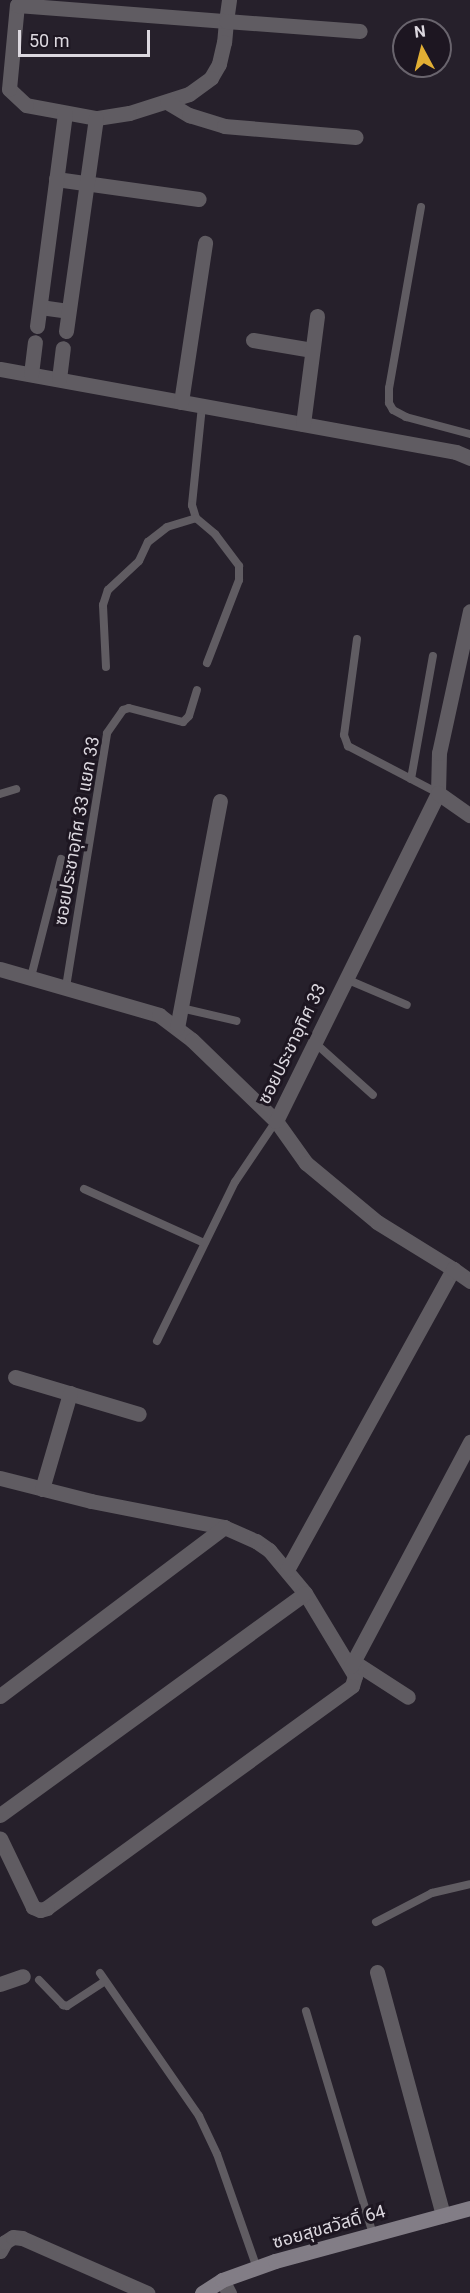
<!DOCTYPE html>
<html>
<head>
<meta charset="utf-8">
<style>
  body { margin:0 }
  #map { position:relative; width:470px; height:2293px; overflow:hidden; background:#26202b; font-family:Roboto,"Noto Sans Thai",sans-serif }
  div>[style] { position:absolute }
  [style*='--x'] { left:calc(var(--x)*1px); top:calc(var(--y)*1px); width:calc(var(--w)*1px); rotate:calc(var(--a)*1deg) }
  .lane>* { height:8px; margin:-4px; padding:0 4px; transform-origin:4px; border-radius:4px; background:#605c62 }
  .street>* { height:15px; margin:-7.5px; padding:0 7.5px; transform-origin:7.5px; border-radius:7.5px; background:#605c62 }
  .secondary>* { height:15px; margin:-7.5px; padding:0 7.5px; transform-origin:7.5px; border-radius:7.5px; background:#827d86 }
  span { translate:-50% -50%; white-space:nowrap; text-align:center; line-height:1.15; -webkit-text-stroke:6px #1d1621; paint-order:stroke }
  .street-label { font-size:18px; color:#dcd8df }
  .north { position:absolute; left:392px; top:18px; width:60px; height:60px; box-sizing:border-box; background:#1d1621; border:2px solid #69646d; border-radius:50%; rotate:353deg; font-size:16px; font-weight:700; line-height:24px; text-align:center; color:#dcd8df }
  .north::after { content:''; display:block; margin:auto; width:21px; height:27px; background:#e2af34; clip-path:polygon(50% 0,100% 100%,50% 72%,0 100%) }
  .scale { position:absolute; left:18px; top:30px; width:132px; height:27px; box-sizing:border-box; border:3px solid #dcd8df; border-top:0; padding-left:8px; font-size:18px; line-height:21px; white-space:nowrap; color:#dcd8df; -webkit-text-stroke:4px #1d1621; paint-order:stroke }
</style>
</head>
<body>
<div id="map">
  <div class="lane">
    <i style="--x:421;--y:207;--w:184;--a:100"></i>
    <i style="--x:389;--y:388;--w:15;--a:90"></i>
    <i style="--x:389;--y:403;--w:8;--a:60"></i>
    <i style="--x:393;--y:410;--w:15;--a:28"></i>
    <i style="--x:406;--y:417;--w:66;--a:14.9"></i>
    <i style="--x:202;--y:406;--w:100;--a:95.8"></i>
    <i style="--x:192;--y:505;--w:14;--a:73"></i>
    <i style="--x:196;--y:518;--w:25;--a:40"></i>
    <i style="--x:215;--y:534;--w:40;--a:53"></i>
    <i style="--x:239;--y:566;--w:14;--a:90"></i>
    <i style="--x:239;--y:580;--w:89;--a:111.1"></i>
    <i style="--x:357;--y:639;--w:97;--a:97.7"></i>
    <i style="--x:344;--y:735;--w:12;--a:70"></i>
    <i style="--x:348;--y:746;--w:102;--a:27.6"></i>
    <i style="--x:106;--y:667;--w:62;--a:-92.8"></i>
    <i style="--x:103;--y:605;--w:16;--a:-72"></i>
    <i style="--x:108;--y:590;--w:42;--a:-43.1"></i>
    <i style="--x:139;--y:561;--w:21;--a:-65"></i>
    <i style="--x:148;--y:542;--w:24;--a:-38"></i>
    <i style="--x:167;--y:527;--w:30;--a:-17"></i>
    <i style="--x:411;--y:779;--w:125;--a:-79.9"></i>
    <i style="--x:0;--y:794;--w:17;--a:-17"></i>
    <i style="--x:31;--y:977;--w:122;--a:-75.7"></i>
    <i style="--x:346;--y:979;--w:66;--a:23.1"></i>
    <i style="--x:66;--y:987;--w:257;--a:-80.8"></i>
    <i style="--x:107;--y:733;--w:28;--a:-55"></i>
    <i style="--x:123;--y:710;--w:6;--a:-18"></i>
    <i style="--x:129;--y:708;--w:56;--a:14.5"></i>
    <i style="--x:183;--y:722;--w:8;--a:-45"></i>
    <i style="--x:189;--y:716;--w:27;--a:-73"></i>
    <i style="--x:181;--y:1008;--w:57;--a:13.1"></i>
    <i style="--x:314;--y:1042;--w:79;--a:41.9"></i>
    <i style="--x:84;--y:1189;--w:132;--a:24.2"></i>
    <i style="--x:157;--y:1341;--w:177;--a:-63.9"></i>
    <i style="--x:235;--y:1182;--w:73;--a:-56.1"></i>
    <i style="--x:376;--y:1922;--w:63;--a:-27.4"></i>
    <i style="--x:432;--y:1893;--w:39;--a:-13"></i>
    <i style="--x:100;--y:1973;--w:174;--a:55.3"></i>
    <i style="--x:199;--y:2116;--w:42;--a:64.7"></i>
    <i style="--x:217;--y:2154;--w:121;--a:70.7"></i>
    <i style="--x:39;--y:1980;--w:35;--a:46"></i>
    <i style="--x:63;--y:2005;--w:4;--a:14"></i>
    <i style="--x:67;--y:2006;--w:45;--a:-33.3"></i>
    <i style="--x:306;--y:2011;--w:234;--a:73.3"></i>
  </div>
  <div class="street">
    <i style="--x:229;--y:0;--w:21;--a:98"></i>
    <i style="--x:226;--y:21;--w:21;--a:95"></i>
    <i style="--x:224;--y:42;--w:23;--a:103"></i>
    <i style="--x:219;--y:64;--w:16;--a:120"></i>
    <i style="--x:211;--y:78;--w:27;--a:144"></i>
    <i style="--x:189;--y:94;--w:63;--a:162.4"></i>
    <i style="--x:129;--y:113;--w:33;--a:171"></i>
    <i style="--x:96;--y:118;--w:71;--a:-169.5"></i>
    <i style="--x:26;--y:105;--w:23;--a:-137"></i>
    <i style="--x:9;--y:89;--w:84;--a:-84.6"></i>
    <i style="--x:17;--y:5;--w:210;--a:4.4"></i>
    <i style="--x:226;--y:21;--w:134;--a:4.3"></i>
    <i style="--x:167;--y:102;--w:26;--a:31"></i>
    <i style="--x:189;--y:115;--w:37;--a:17"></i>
    <i style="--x:224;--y:126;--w:132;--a:4.8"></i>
    <i style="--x:56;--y:179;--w:144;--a:8"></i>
    <i style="--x:40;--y:307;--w:28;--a:8"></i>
    <i style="--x:37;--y:326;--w:214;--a:-82.5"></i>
    <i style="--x:66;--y:331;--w:215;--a:-82"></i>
    <i style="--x:253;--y:340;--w:60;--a:9.6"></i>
    <i style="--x:0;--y:369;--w:463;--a:10.3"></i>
    <i style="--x:456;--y:452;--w:15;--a:23"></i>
    <i style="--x:31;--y:374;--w:32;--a:-83"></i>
    <i style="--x:59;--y:379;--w:31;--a:-83"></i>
    <i style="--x:181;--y:402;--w:161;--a:-81.4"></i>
    <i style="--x:303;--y:424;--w:109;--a:-82.6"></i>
    <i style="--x:438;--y:793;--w:40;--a:-88.6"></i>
    <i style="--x:439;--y:753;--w:145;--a:-77.7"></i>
    <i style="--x:0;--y:969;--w:166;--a:16.1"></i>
    <i style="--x:159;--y:1015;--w:41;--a:37.1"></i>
    <i style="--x:192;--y:1040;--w:117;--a:44"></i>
    <i style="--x:276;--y:1121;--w:52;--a:54.5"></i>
    <i style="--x:306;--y:1163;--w:92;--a:39.7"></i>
    <i style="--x:377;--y:1222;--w:89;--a:31.7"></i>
    <i style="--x:177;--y:1028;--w:231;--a:-79.3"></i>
    <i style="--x:276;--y:1121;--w:366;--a:-63.7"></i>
    <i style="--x:438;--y:793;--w:39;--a:35"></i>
    <i style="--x:15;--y:1377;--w:129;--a:16.6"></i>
    <i style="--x:0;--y:1478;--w:94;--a:14.2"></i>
    <i style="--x:91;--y:1501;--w:136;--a:11.1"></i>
    <i style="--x:224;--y:1527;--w:35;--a:24"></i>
    <i style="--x:256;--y:1541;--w:16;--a:35"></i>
    <i style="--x:269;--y:1550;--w:56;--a:50.1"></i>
    <i style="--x:305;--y:1593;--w:97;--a:58.9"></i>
    <i style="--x:355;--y:1676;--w:10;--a:107"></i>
    <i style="--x:352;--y:1686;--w:377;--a:144"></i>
    <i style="--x:47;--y:1908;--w:7;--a:164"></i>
    <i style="--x:40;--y:1910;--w:8;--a:-157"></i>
    <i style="--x:33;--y:1907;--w:76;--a:-115.6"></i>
    <i style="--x:42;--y:1489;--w:100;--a:-73.7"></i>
    <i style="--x:287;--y:1570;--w:344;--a:-61.1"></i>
    <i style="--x:453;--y:1269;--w:21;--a:35"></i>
    <i style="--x:354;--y:1662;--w:64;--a:32.9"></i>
    <i style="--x:351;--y:1666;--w:254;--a:-62"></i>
    <i style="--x:0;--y:1696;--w:281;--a:-37"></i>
    <i style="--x:0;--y:1815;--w:377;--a:-36"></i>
    <i style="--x:377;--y:1972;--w:252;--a:74.8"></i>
    <i style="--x:0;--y:1984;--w:24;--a:-19"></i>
    <i style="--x:0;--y:2251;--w:10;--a:-61"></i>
    <i style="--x:5;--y:2242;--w:9;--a:-32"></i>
    <i style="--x:13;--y:2237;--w:9;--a:6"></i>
    <i style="--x:22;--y:2238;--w:137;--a:23.7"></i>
    <i style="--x:222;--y:2280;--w:15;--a:62"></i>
  </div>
  <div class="secondary">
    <i style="--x:202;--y:2293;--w:24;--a:-33"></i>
    <i style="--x:222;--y:2280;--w:56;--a:-19.7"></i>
    <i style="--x:275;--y:2261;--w:202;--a:-15.2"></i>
  </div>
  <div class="street-label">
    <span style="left:77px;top:831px;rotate:-80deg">ซอยประชาอุทิศ 33 แยก 33</span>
    <span style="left:292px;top:1044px;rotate:-64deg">ซอยประชาอุทิศ 33</span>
    <span style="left:329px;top:2227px;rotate:-16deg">ซอยสุขสวัสดิ์ 64</span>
  </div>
  <div class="north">N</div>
  <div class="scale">50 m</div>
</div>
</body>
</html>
